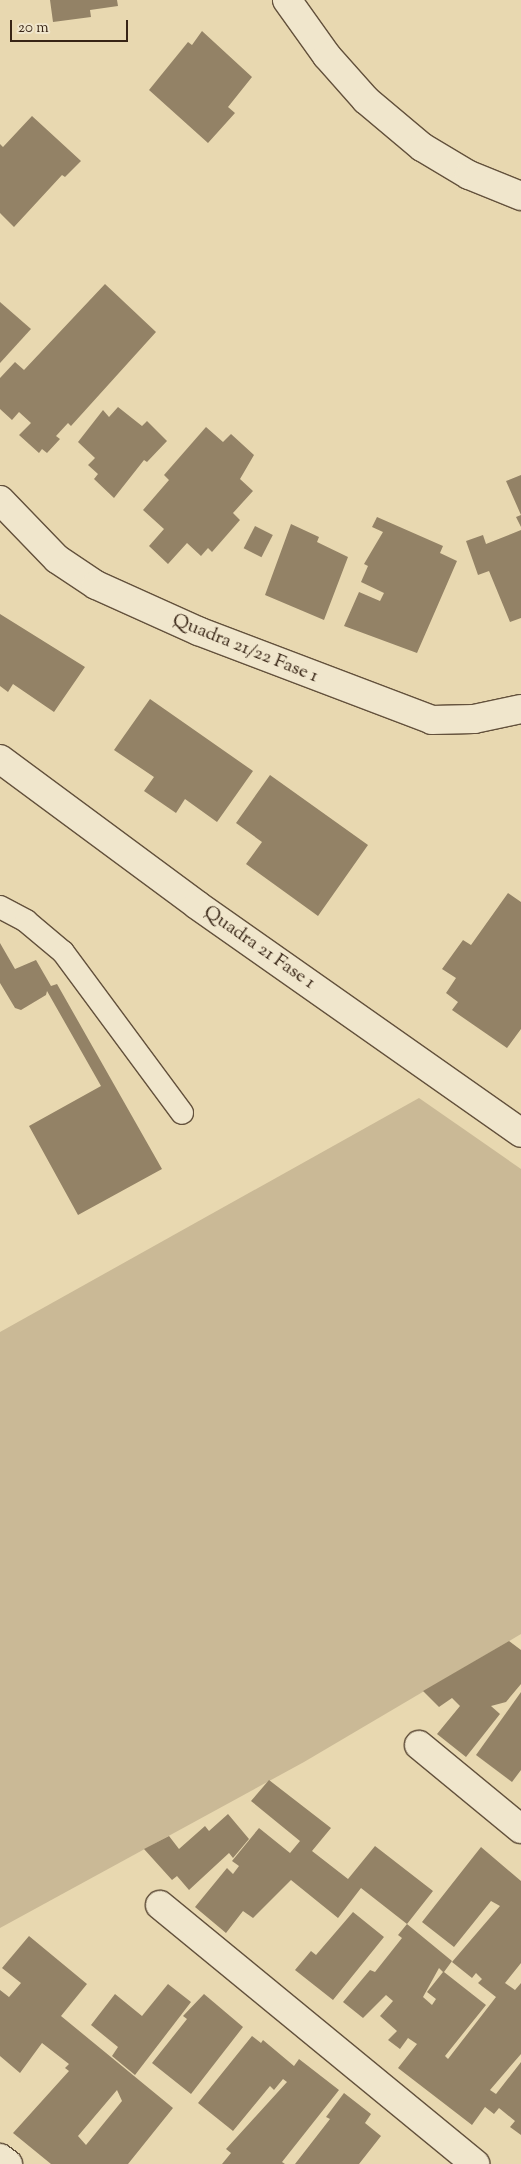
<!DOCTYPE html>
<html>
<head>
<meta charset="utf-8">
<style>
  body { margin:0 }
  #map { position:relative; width:521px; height:2164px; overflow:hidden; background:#e8d8b0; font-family:"Sorts Mill Goudy",serif }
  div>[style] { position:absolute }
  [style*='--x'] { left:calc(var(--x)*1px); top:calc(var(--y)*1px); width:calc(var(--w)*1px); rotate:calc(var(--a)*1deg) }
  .green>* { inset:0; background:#cab996 }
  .building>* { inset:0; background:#938266; transform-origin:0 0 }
  .roads { filter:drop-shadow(1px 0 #63513c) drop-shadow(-1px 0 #63513c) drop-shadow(0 1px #63513c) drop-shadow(0 -1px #63513c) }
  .lane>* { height:22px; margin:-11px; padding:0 11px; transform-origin:11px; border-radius:11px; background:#f0e6cc }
  .street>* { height:28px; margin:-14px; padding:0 14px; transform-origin:14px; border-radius:14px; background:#f0e6cc }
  span { translate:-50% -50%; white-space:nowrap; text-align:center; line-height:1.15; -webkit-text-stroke:5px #f0e6cc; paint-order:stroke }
  .street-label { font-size:19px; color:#372415 }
  .scale { position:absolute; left:10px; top:20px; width:118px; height:22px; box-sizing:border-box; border:2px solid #372415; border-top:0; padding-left:6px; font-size:15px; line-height:18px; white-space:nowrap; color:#372415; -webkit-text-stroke:4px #f0e6cc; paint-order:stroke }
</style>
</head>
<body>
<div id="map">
  <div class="green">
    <i style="clip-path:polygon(419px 1098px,521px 1169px,521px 1634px,304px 1762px,0 1928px,0 1332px)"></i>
  </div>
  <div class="building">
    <i style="clip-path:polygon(50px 0,117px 0,118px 6px,90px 10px,91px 17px,53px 22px)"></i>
    <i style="clip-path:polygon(202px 31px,252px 77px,228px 107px,235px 113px,208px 143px,149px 90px,188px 42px,192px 45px)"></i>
    <i style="clip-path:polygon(32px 116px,81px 161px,65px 177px,62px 175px,14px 227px,0 213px,0 144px,3px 147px)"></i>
    <i style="clip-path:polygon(105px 284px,156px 332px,71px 426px,68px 423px,56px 436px,60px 439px,47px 453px,42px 449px,39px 453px,19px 435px,31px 423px,19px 412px,12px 420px,0 409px,0 378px,15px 362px,24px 370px)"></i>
    <i style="clip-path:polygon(0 302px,31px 329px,0 363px)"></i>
    <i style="clip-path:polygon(118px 407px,142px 426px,147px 421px,167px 441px,147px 462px,144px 460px,114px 498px,94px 479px,98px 474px,88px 465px,95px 458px,78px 442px,103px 410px,109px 417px)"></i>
    <i style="clip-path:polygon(206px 427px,223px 442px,231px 434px,254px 455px,240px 479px,253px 491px,233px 513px,240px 520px,212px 552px,208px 548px,201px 556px,187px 543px,168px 564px,149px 546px,164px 529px,143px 510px,169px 480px,164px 475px)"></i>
    <i style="clip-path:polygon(521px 475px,521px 527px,516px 517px,521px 515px,506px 481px)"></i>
    <i style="clip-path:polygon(377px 517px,443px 546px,440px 553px,457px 561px,417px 653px,344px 626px,359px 592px,380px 601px,384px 593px,361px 582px,368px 566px,364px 564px,383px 532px,372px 527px)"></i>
    <i style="clip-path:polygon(291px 524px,319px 537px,317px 542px,348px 557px,324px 620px,265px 595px)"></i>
    <i style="left:255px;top:526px;width:20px;height:25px;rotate:27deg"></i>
    <i style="clip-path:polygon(521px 530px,521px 618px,510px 622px,489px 571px,478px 575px,466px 541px,483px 535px,486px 544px)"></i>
    <i style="clip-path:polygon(0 614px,85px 667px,54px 712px,13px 684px,8px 692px,0 686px)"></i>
    <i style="clip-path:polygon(150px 699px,253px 771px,217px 822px,185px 799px,176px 813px,144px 791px,154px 777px,114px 750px)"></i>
    <i style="clip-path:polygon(270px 775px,368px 845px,318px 916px,246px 864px,262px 842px,236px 823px)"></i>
    <i style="clip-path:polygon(508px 893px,521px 902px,521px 1029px,507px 1048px,452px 1010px,458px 1002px,446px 993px,456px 978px,442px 969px,463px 940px,471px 945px)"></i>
    <i style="clip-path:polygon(0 943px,15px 969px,36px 960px,51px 986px,57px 984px,162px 1169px,78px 1215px,29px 1126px,101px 1086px,47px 991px,46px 995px,21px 1010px,15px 1008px,0 983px)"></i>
    <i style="clip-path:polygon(509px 1641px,521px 1650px,521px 1684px,506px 1702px,491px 1706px,500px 1714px,466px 1757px,437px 1734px,460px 1706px,452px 1698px,439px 1707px,423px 1691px)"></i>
    <i style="clip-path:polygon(521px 1692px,521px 1770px,512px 1782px,476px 1755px)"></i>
    <i style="clip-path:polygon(269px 1780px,331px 1828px,312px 1851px,348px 1879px,375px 1846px,433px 1891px,407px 1924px,361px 1888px,338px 1918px,291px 1880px,253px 1918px,243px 1911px,226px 1933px,195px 1907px,227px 1868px,233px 1874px,239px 1866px,232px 1861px,259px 1828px,290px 1853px,300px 1841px,251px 1801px)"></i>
    <i style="clip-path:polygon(228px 1814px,249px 1839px,233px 1858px,229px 1853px,189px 1890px,177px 1876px,172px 1880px,144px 1849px,169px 1836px,179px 1849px,205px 1826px,209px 1831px)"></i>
    <i style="clip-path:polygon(evenodd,481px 1847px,521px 1881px,521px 1963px,505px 1983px,515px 1990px,521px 1983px,521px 2054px,490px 2090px,496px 2094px,521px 2062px,521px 2135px,510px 2127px,515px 2121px,499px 2108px,494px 2114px,485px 2107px,472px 2125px,398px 2068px,417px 2044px,408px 2038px,400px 2049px,388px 2040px,397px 2031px,380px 2016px,393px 2001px,386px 1995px,363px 2018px,343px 2002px,370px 1970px,375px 1972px,402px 1938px,398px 1935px,407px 1924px,452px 1961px,444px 1972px,486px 2005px,445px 2056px,448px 2059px,496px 1997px,478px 1983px,482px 1979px,476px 1973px,472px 1978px,452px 1962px,500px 1906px,491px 1901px,454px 1947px,422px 1922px,481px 1847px,439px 1968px,443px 1972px,427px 1992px,436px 1999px,432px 2005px,423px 1997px,439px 1968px)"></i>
    <i style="clip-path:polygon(353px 1912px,384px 1937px,333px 2000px,295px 1970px,311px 1951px,316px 1955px)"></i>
    <i style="clip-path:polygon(evenodd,29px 1936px,87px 1984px,61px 2016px,173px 2108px,128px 2164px,51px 2164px,13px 2133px,69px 2071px,65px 2068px,69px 2064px,42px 2043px,20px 2073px,0 2056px,0 1990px,9px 1997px,21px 1983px,2px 1968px,29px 1936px,117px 2090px,122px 2101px,86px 2145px,78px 2136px,117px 2090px)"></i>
    <i style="clip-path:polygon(168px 1984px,191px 2002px,135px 2075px,112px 2056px,118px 2047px,91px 2025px,115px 1994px,142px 2016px)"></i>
    <i style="clip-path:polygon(204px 1994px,243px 2027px,191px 2094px,152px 2063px,187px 2019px,183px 2016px)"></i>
    <i style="clip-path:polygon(252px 2036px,261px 2043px,263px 2040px,294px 2066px,299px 2059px,339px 2090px,282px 2162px,285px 2164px,222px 2164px,231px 2153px,226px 2149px,287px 2082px,283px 2079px,274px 2090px,270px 2086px,233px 2131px,198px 2103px)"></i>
    <i style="clip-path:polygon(344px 2093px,371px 2114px,365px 2123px,381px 2136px,359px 2164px,295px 2164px,330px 2119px,326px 2117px)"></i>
  </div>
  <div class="roads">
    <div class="lane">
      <i style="--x:0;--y:907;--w:30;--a:28"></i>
      <i style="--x:26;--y:921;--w:48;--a:40"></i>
      <i style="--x:63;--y:952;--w:200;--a:53.5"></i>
    </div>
    <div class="street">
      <i style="--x:287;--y:0;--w:69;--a:54.5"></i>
      <i style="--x:327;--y:56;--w:59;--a:48.4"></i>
      <i style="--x:366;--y:100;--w:73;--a:40"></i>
      <i style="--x:422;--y:147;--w:55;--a:30.8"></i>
      <i style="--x:469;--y:175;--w:56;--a:22"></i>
      <i style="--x:0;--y:500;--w:82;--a:46"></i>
      <i style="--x:57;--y:559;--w:47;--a:33.7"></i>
      <i style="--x:96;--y:585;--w:112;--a:24.3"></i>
      <i style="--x:198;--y:631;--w:250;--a:20.8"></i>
      <i style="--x:432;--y:720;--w:42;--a:-1.4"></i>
      <i style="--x:474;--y:719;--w:48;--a:-12"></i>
      <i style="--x:0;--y:759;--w:245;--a:36.5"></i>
      <i style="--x:197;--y:905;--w:396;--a:35.1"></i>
      <i style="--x:419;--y:1745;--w:132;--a:39.5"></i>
      <i style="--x:160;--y:1905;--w:408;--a:39.4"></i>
      <i style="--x:0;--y:2158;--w:10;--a:37"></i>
    </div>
  </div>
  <div class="street-label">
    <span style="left:245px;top:649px;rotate:22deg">Quadra 21/22 Fase 1</span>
    <span style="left:259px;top:948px;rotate:35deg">Quadra 21 Fase 1</span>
  </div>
  <div class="scale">20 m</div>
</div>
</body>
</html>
